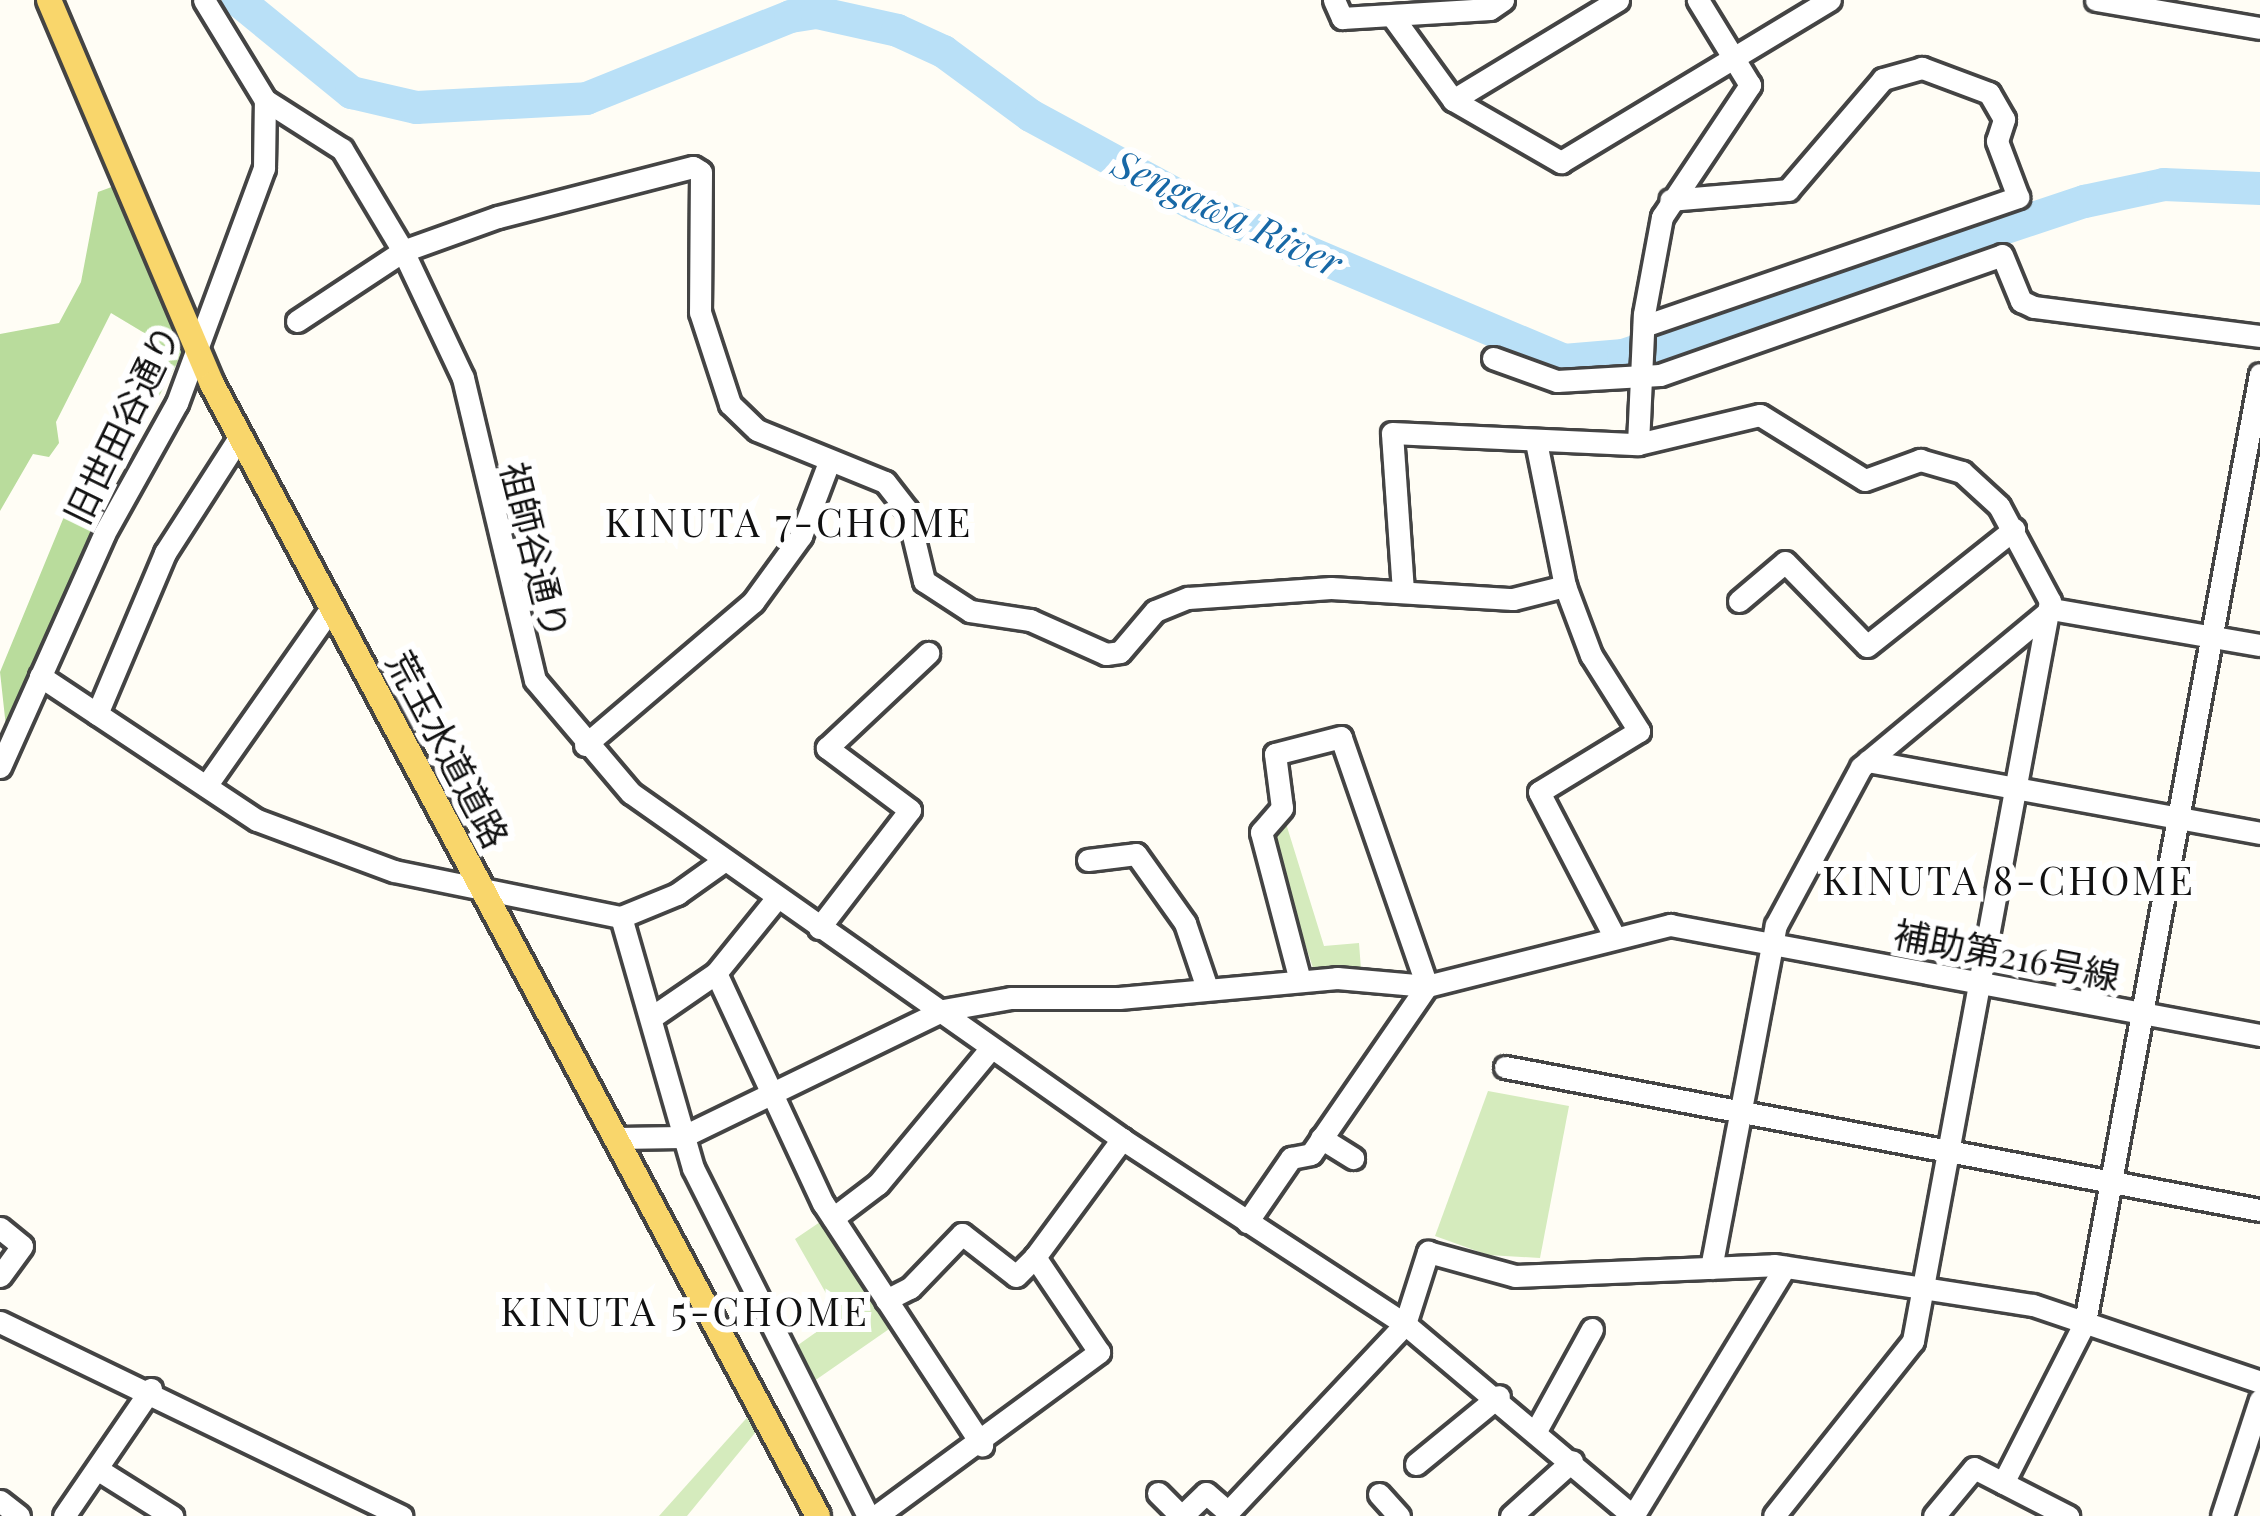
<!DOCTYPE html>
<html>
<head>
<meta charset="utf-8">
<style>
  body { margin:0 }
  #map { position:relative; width:2260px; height:1516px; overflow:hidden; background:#fffdf5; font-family:"Playfair Display","Noto Sans JP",serif }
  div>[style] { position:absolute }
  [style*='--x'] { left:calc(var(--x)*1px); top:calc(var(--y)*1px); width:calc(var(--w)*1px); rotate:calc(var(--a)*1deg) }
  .green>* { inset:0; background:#d5ebbd }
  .forest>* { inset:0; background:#b9dc9c }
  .river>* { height:33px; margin:-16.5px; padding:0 16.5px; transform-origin:16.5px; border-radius:16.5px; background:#b9e0f7 }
  .roads { filter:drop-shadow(3px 0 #444) drop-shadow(-3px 0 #444) drop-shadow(0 3px #444) drop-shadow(0 -3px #444) }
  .minor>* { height:21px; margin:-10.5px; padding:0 10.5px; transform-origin:10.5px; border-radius:10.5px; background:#fff }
  .major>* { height:24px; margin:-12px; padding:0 12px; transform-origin:12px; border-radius:12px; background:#f9d66b }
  span { translate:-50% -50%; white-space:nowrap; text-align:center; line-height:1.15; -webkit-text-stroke:12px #fff; paint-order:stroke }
  .street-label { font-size:36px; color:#111 }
  .water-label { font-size:39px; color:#1768a6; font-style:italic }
  .neighbourhood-label { font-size:39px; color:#111; letter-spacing:3px }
</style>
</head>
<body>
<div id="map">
  <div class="green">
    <i style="clip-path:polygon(1284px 817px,1324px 946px,1359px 943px,1361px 969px,1314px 971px,1269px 834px)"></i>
    <i style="clip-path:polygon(1488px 1091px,1569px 1106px,1540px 1258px,1488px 1255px,1435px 1236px)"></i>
    <i style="clip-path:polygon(823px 1220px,892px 1327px,807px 1386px,791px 1350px,839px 1316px,795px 1239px)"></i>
    <i style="clip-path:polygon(752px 1412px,759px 1428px,687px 1516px,659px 1516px)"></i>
  </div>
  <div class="forest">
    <i style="clip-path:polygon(117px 185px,186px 347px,115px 476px,6px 727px,0 672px,89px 456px,156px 340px,111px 313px,56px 422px,59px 443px,49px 457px,33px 454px,0 511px,0 334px,59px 323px,81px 282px,98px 192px)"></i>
  </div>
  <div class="river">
    <i style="--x:238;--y:0;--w:146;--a:39.2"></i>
    <i style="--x:351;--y:92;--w:67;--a:13"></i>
    <i style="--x:416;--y:107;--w:170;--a:-3"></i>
    <i style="--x:586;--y:98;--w:220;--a:-21.9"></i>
    <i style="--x:790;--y:16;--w:26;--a:-9"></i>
    <i style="--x:816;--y:12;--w:83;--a:12.5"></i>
    <i style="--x:897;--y:30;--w:51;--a:24.5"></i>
    <i style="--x:943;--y:51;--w:108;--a:36.3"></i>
    <i style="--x:1030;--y:115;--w:184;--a:28.5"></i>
    <i style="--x:1192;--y:203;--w:403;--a:22.9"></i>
    <i style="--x:1563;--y:360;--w:60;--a:-4.8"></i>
    <i style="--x:1623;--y:355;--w:486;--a:-18.5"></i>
    <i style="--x:2084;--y:201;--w:81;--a:-12.1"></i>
    <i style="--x:2163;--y:184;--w:97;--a:2.4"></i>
  </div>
  <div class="roads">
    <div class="minor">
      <i style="--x:1334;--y:0;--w:20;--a:66"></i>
      <i style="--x:1342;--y:18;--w:148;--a:-3.5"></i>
      <i style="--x:1490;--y:9;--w:16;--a:-35"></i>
      <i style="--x:2096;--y:0;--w:166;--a:9.7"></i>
      <i style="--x:1392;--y:16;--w:104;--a:54"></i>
      <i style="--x:1453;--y:100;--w:125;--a:29.9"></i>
      <i style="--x:1561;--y:162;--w:314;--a:-31.1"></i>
      <i style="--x:265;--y:100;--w:91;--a:32.5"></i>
      <i style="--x:342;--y:149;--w:119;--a:59.1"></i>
      <i style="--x:403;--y:251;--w:140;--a:64.7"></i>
      <i style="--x:463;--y:378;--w:310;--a:76.6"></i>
      <i style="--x:535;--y:680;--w:148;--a:49.7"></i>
      <i style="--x:631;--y:793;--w:601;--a:35.17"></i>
      <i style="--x:1122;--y:1139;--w:338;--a:33.2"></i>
      <i style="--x:1405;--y:1324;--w:298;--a:40.1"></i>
      <i style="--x:1453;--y:100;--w:193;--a:-31.2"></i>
      <i style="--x:297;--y:321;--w:127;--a:-33.4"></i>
      <i style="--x:403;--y:251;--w:101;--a:-19.7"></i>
      <i style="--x:498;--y:217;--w:201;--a:-14.4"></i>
      <i style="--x:693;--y:167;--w:9;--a:32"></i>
      <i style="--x:701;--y:172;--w:140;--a:90.4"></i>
      <i style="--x:700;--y:312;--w:97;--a:71.9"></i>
      <i style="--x:730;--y:404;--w:37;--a:44"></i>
      <i style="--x:757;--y:430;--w:138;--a:22.1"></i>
      <i style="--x:885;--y:482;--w:36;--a:52"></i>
      <i style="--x:907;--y:510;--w:73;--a:76.5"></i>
      <i style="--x:924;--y:581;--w:55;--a:33.1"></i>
      <i style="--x:970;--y:611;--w:61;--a:8.5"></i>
      <i style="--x:1030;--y:620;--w:83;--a:24.1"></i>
      <i style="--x:1106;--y:654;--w:14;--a:-8"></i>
      <i style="--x:1120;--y:652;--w:54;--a:-49.5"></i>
      <i style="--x:1155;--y:611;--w:35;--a:-22"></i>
      <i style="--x:1188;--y:598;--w:143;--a:-4"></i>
      <i style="--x:1331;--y:588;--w:182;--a:3.5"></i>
      <i style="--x:1513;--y:599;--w:54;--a:-14"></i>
      <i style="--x:1644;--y:326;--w:396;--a:-19"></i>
      <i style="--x:2018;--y:197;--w:60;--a:-110.6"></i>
      <i style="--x:1997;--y:141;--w:23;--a:-72"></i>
      <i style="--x:2004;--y:119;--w:30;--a:-120"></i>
      <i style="--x:1989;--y:93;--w:72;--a:-159.5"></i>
      <i style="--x:1922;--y:68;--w:41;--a:164.2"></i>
      <i style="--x:1883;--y:79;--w:146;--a:130.6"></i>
      <i style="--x:1788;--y:190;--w:118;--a:175.2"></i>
      <i style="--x:1493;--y:358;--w:68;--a:19.8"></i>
      <i style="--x:1557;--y:381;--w:103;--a:-3.3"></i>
      <i style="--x:1660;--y:375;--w:362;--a:-19.3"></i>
      <i style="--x:2002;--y:255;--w:50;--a:67.6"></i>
      <i style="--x:2021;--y:301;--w:14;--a:25"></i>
      <i style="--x:2034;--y:307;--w:228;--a:7.3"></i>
      <i style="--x:1536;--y:442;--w:147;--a:78.6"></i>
      <i style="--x:1565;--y:586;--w:74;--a:69.4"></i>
      <i style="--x:1591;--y:655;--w:90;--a:57.7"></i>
      <i style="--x:1639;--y:731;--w:117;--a:148.6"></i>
      <i style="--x:1539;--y:792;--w:160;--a:62.5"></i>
      <i style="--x:1638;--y:444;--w:130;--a:-87.4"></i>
      <i style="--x:1644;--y:314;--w:99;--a:-79.5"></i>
      <i style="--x:1662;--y:217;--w:159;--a:-56.3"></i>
      <i style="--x:1750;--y:85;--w:100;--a:-121.5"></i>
      <i style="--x:1403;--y:591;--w:158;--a:-94"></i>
      <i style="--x:1392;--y:433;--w:246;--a:2.6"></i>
      <i style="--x:1638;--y:444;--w:125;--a:-13.4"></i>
      <i style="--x:1760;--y:415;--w:123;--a:31.8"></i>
      <i style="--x:1865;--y:480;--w:59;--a:-20"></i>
      <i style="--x:1920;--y:460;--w:44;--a:15.9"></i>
      <i style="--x:1962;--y:472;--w:50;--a:42.6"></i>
      <i style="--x:1999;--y:506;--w:108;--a:61.8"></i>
      <i style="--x:2050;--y:601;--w:753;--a:100.49"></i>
      <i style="--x:1913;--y:1341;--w:223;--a:128.5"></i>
      <i style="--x:1739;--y:601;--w:60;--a:-40.3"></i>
      <i style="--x:1785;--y:562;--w:117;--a:45.7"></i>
      <i style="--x:1867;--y:646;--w:188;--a:-38.5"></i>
      <i style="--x:40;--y:676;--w:260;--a:33.6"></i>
      <i style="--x:257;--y:820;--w:146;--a:20.4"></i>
      <i style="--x:394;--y:871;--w:232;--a:11.5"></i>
      <i style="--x:621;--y:917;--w:61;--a:-22.3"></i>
      <i style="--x:677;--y:894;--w:55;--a:-35.4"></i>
      <i style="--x:97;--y:714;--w:175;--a:-67.1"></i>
      <i style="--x:165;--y:553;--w:139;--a:-57.3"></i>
      <i style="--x:585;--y:745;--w:221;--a:-40.4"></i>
      <i style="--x:753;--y:602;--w:82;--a:-54"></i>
      <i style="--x:801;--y:536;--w:79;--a:-69.3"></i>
      <i style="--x:1868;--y:761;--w:399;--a:10.4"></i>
      <i style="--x:0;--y:767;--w:255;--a:-65.9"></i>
      <i style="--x:104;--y:534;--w:150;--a:-60.9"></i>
      <i style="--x:177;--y:403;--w:251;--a:-69.7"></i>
      <i style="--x:264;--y:168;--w:68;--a:-89.2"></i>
      <i style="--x:265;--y:100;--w:117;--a:-121.4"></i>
      <i style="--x:206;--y:786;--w:219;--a:-54.9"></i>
      <i style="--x:1088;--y:860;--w:48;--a:-7.1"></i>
      <i style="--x:1136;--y:854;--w:85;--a:54.6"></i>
      <i style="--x:1185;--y:923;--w:69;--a:71.3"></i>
      <i style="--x:621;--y:917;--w:261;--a:74"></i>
      <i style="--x:693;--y:1168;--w:390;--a:63.3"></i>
      <i style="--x:819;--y:928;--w:149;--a:-52.4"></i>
      <i style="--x:910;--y:810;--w:104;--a:-143.2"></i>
      <i style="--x:827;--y:748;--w:139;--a:-43.2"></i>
      <i style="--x:716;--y:973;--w:254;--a:65.1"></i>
      <i style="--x:823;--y:1203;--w:290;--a:56.7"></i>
      <i style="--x:652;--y:1017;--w:78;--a:-34.5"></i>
      <i style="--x:716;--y:973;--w:95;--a:-51"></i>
      <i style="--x:1505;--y:1067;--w:768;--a:10.73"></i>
      <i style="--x:617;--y:1138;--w:65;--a:-0.9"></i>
      <i style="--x:682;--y:1137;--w:290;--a:-25.9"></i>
      <i style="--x:943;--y:1010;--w:69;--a:-10"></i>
      <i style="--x:1011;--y:998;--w:108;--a:0"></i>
      <i style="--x:1119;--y:998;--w:219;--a:-5.2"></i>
      <i style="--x:1337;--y:978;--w:90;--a:5.1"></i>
      <i style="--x:1427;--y:986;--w:251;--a:-14.1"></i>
      <i style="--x:1670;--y:925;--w:600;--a:10.56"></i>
      <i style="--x:1321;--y:1138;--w:38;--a:32"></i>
      <i style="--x:833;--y:1218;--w:56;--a:-37.1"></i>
      <i style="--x:878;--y:1184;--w:177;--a:-50.3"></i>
      <i style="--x:1247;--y:1222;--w:78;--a:-55.5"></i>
      <i style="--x:1291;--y:1158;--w:20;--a:-11"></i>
      <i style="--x:1311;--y:1154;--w:204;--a:-55.4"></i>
      <i style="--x:1427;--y:986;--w:263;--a:-109.1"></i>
      <i style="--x:1341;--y:737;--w:68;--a:165.6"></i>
      <i style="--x:1275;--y:754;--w:54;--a:82.6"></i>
      <i style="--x:1282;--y:808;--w:32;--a:131"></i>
      <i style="--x:1261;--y:832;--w:154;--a:75.3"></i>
      <i style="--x:0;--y:1228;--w:28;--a:39"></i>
      <i style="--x:22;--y:1246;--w:37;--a:126"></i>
      <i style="--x:1711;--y:1268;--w:349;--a:-79.3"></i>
      <i style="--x:1776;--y:925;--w:179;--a:-61.7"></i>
      <i style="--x:1861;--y:767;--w:247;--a:-39.7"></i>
      <i style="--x:2051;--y:609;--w:212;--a:9.8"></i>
      <i style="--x:886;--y:1300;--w:27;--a:-27"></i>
      <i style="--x:910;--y:1288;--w:75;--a:-46.1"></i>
      <i style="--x:962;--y:1234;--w:68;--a:37.9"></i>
      <i style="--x:1016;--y:1276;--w:27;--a:-45"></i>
      <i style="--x:0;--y:1322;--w:446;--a:25.8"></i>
      <i style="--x:1537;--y:1429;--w:114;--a:-61.2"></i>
      <i style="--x:1416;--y:1464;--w:107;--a:-39.3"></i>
      <i style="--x:97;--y:1469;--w:89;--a:32.1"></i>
      <i style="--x:2003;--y:1483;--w:181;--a:-63"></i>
      <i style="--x:2085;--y:1322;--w:964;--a:-79.54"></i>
      <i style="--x:1158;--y:1493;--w:33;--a:45"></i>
      <i style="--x:1379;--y:1494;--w:30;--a:48"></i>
      <i style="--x:0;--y:1501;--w:24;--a:38"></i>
      <i style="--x:64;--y:1516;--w:154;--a:-55.6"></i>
      <i style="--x:876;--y:1516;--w:277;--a:-36.3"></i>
      <i style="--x:1099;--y:1352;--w:115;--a:-124"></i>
      <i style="--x:1035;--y:1257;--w:147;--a:-53.6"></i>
      <i style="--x:1182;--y:1516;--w:33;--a:-44"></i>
      <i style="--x:1206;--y:1493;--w:29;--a:41"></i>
      <i style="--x:1228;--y:1512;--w:258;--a:-46.7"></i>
      <i style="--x:1405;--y:1324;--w:76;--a:-72.3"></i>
      <i style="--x:1428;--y:1252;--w:90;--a:15.4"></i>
      <i style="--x:1515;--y:1276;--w:259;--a:-2.4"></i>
      <i style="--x:1774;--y:1265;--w:262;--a:8.8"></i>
      <i style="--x:2033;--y:1305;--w:240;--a:18.7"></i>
      <i style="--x:1511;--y:1516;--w:82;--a:-42"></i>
      <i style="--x:1633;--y:1516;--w:292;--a:-58.6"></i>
      <i style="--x:1934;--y:1516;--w:62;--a:-50.2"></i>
      <i style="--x:1974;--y:1468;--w:106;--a:27.1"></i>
      <i style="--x:2222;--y:1516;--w:122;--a:-71.9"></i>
    </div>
    <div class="major">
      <i style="--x:49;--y:0;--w:417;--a:67"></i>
      <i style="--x:212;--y:384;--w:1284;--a:61.84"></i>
    </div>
  </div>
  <div class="street-label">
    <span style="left:121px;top:424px;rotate:-64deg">旧世田谷通り</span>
    <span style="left:536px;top:550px;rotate:76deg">祖師谷通り</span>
    <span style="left:449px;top:749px;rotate:62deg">荒玉水道道路</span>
    <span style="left:2007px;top:954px;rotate:11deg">補助第216号線</span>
  </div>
  <div class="water-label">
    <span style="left:1228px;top:212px;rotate:25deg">Sengawa River</span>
  </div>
  <div class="neighbourhood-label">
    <span style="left:789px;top:521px">KINUTA 7-CHOME</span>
    <span style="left:2009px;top:879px">KINUTA 8-CHOME</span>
    <span style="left:685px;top:1310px">KINUTA 5-CHOME</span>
  </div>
</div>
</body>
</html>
